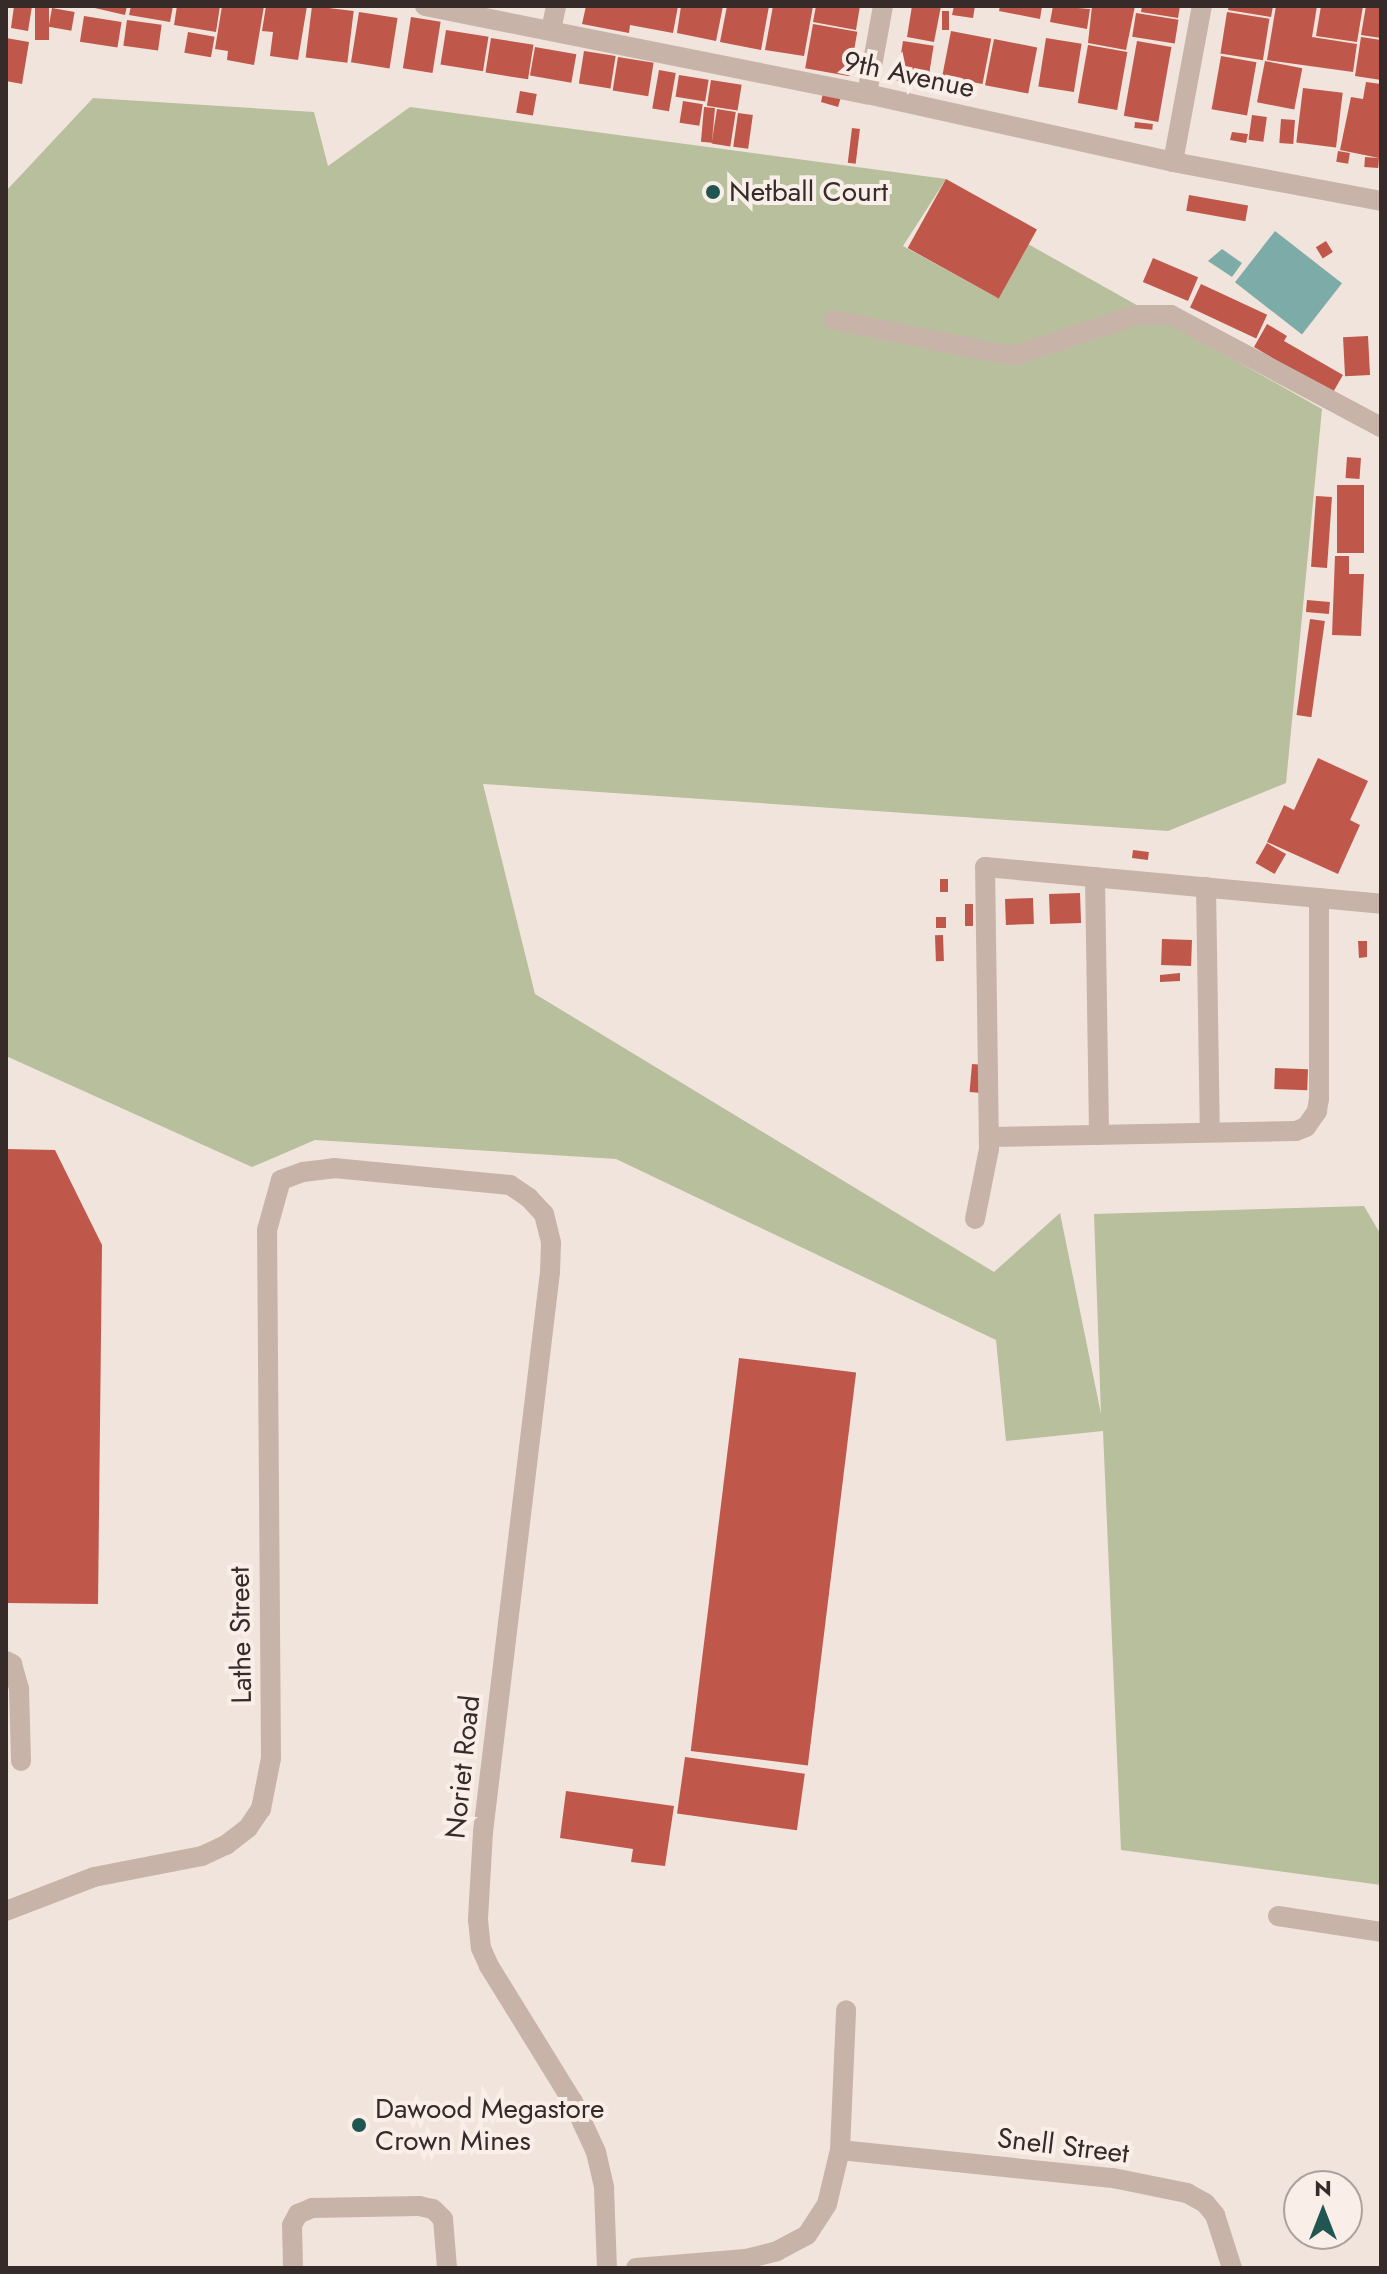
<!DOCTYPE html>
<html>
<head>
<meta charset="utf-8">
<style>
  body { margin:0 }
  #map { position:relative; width:1387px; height:2274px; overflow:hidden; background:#f1e4dc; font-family:Jost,sans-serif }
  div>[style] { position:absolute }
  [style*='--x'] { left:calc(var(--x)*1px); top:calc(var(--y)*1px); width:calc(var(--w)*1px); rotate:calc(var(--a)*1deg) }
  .green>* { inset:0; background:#b8bf9d }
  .water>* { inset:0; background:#7daca8; transform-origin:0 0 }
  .building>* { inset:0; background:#c0574b; transform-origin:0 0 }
  .minor>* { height:20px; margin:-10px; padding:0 10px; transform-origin:10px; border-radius:10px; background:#c8b3a9 }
  .dots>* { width:22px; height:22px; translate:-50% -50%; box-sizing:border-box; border:4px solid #f9efe8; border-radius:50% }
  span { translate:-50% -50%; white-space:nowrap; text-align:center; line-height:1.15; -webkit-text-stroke:8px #f9efe8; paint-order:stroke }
  .street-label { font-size:28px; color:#362b28 }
  .poi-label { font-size:28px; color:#362b28 }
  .left { translate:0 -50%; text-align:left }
  .frame { position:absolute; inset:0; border:8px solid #362b28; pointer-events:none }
  .north { position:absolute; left:1283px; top:2170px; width:80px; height:80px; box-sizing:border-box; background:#f9efe8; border:2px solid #aba19b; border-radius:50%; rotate:0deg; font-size:22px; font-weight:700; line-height:32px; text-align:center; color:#362b28 }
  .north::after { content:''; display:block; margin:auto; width:28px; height:36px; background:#205551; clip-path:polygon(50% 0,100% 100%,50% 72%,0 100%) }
</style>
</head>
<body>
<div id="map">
  <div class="green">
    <i style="clip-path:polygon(93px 98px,314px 112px,328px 166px,410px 107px,946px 179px,903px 246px,996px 297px,1028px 244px,1322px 409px,1286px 783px,1168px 831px,483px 784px,535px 994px,994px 1272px,1060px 1213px,1101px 1414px,1094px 1214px,1364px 1206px,1381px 1235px,1381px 1885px,1121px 1850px,1103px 1431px,1006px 1441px,996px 1340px,616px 1159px,315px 1140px,252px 1167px,6px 1056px,6px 191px)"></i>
  </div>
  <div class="water">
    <i style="left:1275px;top:231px;width:85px;height:65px;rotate:38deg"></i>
    <i style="clip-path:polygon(1222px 249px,1242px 263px,1232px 277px,1208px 261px)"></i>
  </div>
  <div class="building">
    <i style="clip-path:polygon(14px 6px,32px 6px,28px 31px,11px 28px)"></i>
    <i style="left:35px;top:6px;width:14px;height:34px"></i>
    <i style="clip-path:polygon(86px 6px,127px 6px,125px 15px)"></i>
    <i style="clip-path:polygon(131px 6px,173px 6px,170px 22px,129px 15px)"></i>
    <i style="clip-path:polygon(177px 6px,220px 6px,216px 32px,174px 25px)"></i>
    <i style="clip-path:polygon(222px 6px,264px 6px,254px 65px,227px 60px,228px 51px,215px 49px)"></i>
    <i style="clip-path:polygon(266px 6px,307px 6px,298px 60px,270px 56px,273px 32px,262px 31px)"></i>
    <i style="left:312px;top:6px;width:42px;height:52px;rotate:7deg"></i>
    <i style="clip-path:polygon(586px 6px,678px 6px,673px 33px,630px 25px,629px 33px,582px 24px)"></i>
    <i style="clip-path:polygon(681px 6px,723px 6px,716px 41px,677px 33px)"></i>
    <i style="clip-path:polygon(727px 6px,769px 6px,761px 50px,720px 42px)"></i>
    <i style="clip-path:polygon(773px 6px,813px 6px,804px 56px,765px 50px)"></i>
    <i style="clip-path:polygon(816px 6px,860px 6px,856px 30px,813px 22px)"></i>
    <i style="clip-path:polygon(912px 6px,941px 6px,934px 42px,907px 37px)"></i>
    <i style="clip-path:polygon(954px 6px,975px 6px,973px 18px,952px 15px)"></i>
    <i style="clip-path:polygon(1000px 6px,1042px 6px,1040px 19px,999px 11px)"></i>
    <i style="clip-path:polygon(1053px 6px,1090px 9px,1087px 29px,1050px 22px)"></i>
    <i style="clip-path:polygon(1092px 6px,1135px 6px,1126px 50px,1088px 43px)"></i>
    <i style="clip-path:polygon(1142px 6px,1180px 6px,1178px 18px,1141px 12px)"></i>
    <i style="clip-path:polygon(1229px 6px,1273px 6px,1271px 17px,1228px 10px)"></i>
    <i style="clip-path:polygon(1276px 6px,1317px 6px,1312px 37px,1357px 44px,1353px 72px,1267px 60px)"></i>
    <i style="clip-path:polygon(1321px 6px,1363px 6px,1357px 42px,1316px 36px)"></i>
    <i style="clip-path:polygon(1366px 6px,1381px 6px,1381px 38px,1361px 35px)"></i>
    <i style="left:52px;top:8px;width:23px;height:19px;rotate:10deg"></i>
    <i style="left:942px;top:11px;width:7px;height:19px"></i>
    <i style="left:359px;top:12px;width:39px;height:51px;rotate:9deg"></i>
    <i style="left:1227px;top:12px;width:43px;height:42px;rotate:9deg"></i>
    <i style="left:1136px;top:13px;width:43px;height:24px;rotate:9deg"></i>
    <i style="left:84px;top:16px;width:38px;height:26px;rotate:9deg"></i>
    <i style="left:411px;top:17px;width:30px;height:52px;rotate:9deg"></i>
    <i style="left:127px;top:20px;width:35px;height:26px;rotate:8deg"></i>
    <i style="left:813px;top:24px;width:45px;height:45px;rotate:10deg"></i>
    <i style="left:446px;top:30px;width:43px;height:35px;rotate:9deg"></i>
    <i style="left:951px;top:31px;width:41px;height:46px;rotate:11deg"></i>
    <i style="left:188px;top:32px;width:27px;height:21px;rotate:10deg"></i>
    <i style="clip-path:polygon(1361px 37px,1381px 40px,1381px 80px,1355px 76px)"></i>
    <i style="clip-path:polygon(6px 38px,29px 42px,22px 84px,6px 81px)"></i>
    <i style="left:491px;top:38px;width:43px;height:35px;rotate:9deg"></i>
    <i style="left:1046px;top:38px;width:36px;height:49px;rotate:9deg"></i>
    <i style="left:994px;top:39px;width:44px;height:47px;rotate:11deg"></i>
    <i style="left:903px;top:41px;width:31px;height:40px;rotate:9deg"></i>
    <i style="left:1137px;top:41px;width:35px;height:76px;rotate:10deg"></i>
    <i style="left:1088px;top:45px;width:40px;height:59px;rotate:10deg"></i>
    <i style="left:535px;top:47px;width:42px;height:29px;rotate:10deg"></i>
    <i style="left:584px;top:51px;width:32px;height:33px;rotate:9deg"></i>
    <i style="left:1221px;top:56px;width:36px;height:54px;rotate:10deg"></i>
    <i style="left:618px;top:57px;width:36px;height:34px;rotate:9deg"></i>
    <i style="left:1265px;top:61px;width:38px;height:42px;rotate:11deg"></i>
    <i style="left:659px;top:70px;width:17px;height:39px;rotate:10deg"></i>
    <i style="left:679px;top:75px;width:30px;height:22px;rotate:9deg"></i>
    <i style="left:937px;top:78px;width:18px;height:9px;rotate:19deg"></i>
    <i style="left:711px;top:80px;width:31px;height:26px;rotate:9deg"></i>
    <i style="clip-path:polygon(1366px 82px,1381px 84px,1379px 158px,1340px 150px,1351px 97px,1363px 99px)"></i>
    <i style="left:1303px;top:88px;width:40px;height:55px;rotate:7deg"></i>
    <i style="left:520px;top:91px;width:17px;height:22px;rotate:10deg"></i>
    <i style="clip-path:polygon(823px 93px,841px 97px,838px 107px,821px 102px)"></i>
    <i style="left:683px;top:101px;width:20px;height:22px;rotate:9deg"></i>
    <i style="left:704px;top:107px;width:11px;height:35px;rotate:5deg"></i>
    <i style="left:717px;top:109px;width:19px;height:35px;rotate:9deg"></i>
    <i style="left:738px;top:113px;width:15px;height:34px;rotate:8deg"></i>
    <i style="left:1252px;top:115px;width:15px;height:25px;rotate:8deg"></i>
    <i style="left:1281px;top:119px;width:14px;height:24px;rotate:4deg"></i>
    <i style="left:1135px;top:122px;width:18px;height:6px;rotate:6deg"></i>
    <i style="left:852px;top:128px;width:8px;height:35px;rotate:7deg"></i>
    <i style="clip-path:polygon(1232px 132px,1248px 134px,1246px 143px,1230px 140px)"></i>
    <i style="left:1338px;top:151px;width:12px;height:11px;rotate:9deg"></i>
    <i style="left:1365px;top:157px;width:14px;height:10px;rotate:4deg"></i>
    <i style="left:946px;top:179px;width:104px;height:79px;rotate:29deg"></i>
    <i style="left:1189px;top:195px;width:60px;height:16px;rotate:10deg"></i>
    <i style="left:1326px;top:241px;width:13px;height:12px;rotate:58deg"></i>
    <i style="left:1153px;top:258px;width:49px;height:26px;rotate:23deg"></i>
    <i style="left:1201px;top:284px;width:73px;height:26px;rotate:25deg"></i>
    <i style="clip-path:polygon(1267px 324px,1287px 336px,1284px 341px,1343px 375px,1332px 394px,1254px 347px)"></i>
    <i style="left:1368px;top:336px;width:39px;height:25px;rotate:87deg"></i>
    <i style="left:1347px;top:457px;width:14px;height:21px;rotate:4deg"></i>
    <i style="left:1337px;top:485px;width:27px;height:68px"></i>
    <i style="left:1316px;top:496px;width:16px;height:71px;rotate:4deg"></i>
    <i style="clip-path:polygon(1335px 556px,1349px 556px,1349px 574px,1364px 574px,1361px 636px,1332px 635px)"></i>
    <i style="left:1307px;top:600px;width:23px;height:12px;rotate:5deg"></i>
    <i style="left:1310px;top:619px;width:15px;height:97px;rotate:8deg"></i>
    <i style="clip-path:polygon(1318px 758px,1368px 781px,1350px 820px,1360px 825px,1338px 874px,1267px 842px,1284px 805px,1294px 810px)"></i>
    <i style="left:1267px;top:843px;width:22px;height:23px;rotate:30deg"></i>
    <i style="left:1133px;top:850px;width:16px;height:8px;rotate:7deg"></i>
    <i style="left:940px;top:879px;width:8px;height:13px"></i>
    <i style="left:1080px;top:893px;width:30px;height:31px;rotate:88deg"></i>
    <i style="left:1033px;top:898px;width:26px;height:28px;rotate:88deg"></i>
    <i style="left:965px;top:904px;width:8px;height:22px"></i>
    <i style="left:936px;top:917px;width:10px;height:11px"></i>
    <i style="left:943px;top:935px;width:26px;height:8px;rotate:88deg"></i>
    <i style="left:1162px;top:939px;width:30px;height:26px;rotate:2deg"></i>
    <i style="clip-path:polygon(1358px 941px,1367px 941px,1367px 957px,1359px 958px)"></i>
    <i style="clip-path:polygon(1180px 973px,1180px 981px,1160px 982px,1160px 975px)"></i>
    <i style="left:972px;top:1064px;width:12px;height:28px;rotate:5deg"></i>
    <i style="left:1275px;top:1068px;width:33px;height:21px;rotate:2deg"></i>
    <i style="clip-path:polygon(6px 1149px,55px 1150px,102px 1245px,98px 1604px,6px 1603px)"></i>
    <i style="left:739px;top:1358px;width:118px;height:396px;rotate:7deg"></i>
    <i style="left:685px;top:1757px;width:121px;height:57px;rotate:8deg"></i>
    <i style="clip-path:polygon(566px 1791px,674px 1806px,665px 1866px,631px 1862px,633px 1849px,560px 1838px)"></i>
  </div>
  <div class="minor">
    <i style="--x:425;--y:6;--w:451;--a:11.3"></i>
    <i style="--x:867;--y:94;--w:313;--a:12.5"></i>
    <i style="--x:1173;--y:162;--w:212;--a:10.6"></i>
    <i style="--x:551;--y:30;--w:25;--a:-78"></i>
    <i style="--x:867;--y:94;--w:89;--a:-79.7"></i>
    <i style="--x:1173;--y:162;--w:159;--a:-79.5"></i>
    <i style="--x:833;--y:320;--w:171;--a:11.4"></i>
    <i style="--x:1001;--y:354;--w:18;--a:0"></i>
    <i style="--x:1019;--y:354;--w:124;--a:-18.3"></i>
    <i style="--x:1137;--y:315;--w:34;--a:0"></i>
    <i style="--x:1171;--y:315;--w:238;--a:28.1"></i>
    <i style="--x:1095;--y:877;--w:258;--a:89.1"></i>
    <i style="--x:1206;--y:887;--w:245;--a:89.1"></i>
    <i style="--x:989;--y:1137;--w:307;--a:-1.1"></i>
    <i style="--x:1296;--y:1131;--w:11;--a:-22"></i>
    <i style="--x:1306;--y:1127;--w:19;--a:-55"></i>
    <i style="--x:1317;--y:1111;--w:12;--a:-81"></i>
    <i style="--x:1319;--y:1099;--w:201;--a:-90"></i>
    <i style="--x:975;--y:1219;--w:71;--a:-78.7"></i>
    <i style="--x:989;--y:1149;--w:282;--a:-90.8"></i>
    <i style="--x:985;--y:867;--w:398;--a:5.3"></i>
    <i style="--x:6;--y:1661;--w:7;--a:27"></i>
    <i style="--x:12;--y:1664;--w:26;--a:74"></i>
    <i style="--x:19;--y:1689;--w:72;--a:88.4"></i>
    <i style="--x:6;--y:1911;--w:94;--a:-21.1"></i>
    <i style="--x:94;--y:1877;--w:110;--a:-11"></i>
    <i style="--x:202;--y:1856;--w:26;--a:-25"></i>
    <i style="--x:226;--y:1845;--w:28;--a:-38"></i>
    <i style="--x:248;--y:1828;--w:23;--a:-56"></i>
    <i style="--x:261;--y:1809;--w:52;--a:-78.9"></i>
    <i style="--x:271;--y:1758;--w:528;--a:-90.43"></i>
    <i style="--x:267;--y:1230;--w:52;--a:-74.4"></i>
    <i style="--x:281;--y:1180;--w:23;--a:-20"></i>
    <i style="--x:303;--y:1172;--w:31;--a:-7"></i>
    <i style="--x:334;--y:1168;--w:177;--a:5.5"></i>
    <i style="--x:510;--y:1185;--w:23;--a:34"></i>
    <i style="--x:529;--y:1198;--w:22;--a:47"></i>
    <i style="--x:544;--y:1214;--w:30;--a:76"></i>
    <i style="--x:551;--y:1243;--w:29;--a:92"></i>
    <i style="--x:550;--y:1272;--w:564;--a:96.82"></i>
    <i style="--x:483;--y:1832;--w:88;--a:93.3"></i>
    <i style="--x:478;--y:1920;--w:28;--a:84"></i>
    <i style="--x:481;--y:1948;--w:20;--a:66"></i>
    <i style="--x:489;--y:1966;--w:160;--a:58.3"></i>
    <i style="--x:573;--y:2102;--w:55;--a:65.3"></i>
    <i style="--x:596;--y:2152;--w:37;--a:77"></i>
    <i style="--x:604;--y:2188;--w:80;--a:87.9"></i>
    <i style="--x:1278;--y:1916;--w:104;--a:8.8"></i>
    <i style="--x:840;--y:2150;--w:274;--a:5.9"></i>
    <i style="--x:1113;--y:2178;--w:76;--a:11.5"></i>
    <i style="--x:1187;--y:2193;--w:21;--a:29"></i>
    <i style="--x:1205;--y:2203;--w:16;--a:50"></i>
    <i style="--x:1215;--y:2215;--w:56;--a:72.2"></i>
    <i style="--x:293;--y:2268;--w:43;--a:-91.3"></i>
    <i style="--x:292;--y:2225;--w:13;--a:-61"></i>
    <i style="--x:298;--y:2214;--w:15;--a:-23"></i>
    <i style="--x:312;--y:2208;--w:107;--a:-1.1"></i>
    <i style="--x:419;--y:2206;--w:14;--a:12"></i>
    <i style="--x:433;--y:2209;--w:14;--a:45"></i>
    <i style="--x:443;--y:2219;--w:49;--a:85.3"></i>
    <i style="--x:636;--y:2268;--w:110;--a:-4.7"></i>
    <i style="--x:746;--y:2259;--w:32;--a:-14"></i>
    <i style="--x:777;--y:2251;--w:34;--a:-28"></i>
    <i style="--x:807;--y:2235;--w:37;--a:-57"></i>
    <i style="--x:827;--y:2204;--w:56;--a:-76.5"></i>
    <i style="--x:840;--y:2150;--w:140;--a:-87.5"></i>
  </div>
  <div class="dots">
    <i style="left:713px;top:192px;background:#205551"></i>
    <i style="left:359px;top:2125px;background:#205551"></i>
  </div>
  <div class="street-label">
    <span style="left:909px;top:75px;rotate:12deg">9th Avenue</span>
    <span style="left:241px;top:1635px;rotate:-91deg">Lathe Street</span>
    <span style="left:463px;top:1767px;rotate:-84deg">Noriet Road</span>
    <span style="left:1063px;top:2146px;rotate:7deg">Snell Street</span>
  </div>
  <div class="poi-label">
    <span class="left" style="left:729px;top:192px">Netball Court</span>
    <span class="left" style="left:375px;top:2125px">Dawood Megastore<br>Crown Mines</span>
  </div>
  <div class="frame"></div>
  <div class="north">N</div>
</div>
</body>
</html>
